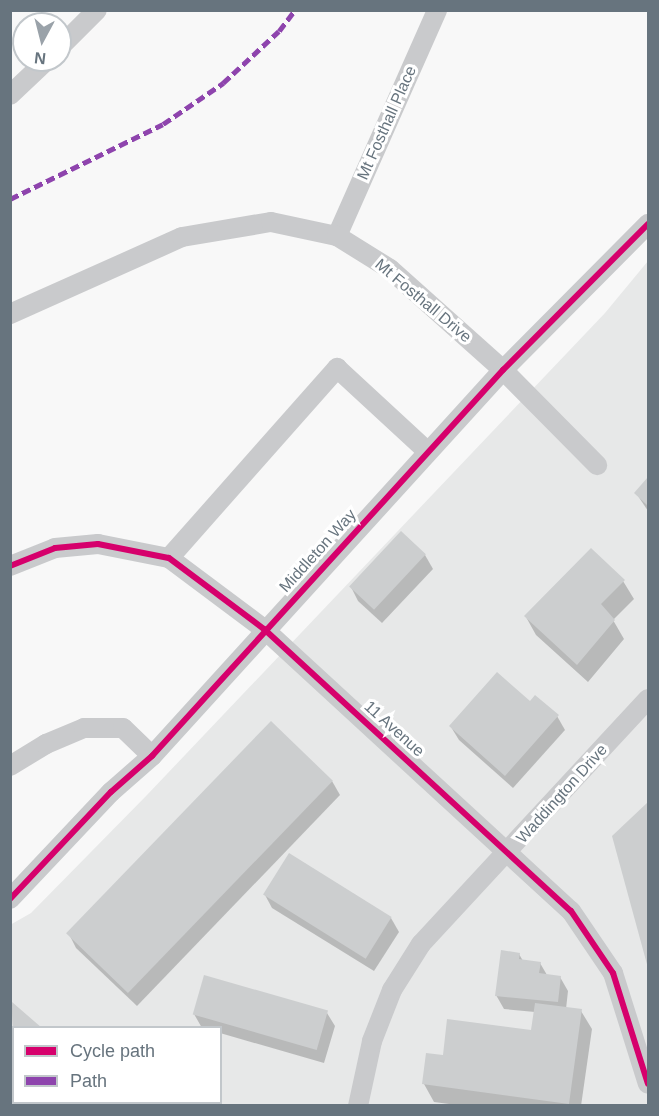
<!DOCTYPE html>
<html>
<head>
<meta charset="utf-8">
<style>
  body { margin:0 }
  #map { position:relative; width:659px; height:1116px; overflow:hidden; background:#f8f8f8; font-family:Helvetica,sans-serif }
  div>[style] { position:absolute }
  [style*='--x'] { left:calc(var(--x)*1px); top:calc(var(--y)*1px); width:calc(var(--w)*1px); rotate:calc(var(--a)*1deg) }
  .built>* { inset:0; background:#e7e8e8 }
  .shadow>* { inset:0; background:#0003 }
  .building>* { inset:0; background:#cccecf; transform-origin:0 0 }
  .minor>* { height:20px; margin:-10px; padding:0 10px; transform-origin:10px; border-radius:10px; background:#c9cacc }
  .quiet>* { height:4.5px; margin-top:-2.25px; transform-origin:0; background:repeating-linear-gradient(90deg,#8e44ad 0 9px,transparent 0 13.5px) }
  .cycleway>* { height:6px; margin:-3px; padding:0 3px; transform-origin:3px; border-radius:3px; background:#d6006c }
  span { translate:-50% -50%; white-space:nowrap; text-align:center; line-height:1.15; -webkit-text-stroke:6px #fff; paint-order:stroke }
  .street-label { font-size:16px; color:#67747e }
  .frame { position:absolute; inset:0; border:12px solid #67747e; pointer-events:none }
  .legend { position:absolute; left:12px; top:1026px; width:210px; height:78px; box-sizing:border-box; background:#fff; border:2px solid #c2c7cb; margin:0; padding:8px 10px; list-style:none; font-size:18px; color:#67747e }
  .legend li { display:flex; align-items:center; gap:12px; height:30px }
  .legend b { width:30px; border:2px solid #c2c7cb }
  .north { position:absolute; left:12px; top:12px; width:60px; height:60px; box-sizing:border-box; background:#fff; border:2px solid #c2c7cb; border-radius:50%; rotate:187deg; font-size:16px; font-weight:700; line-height:24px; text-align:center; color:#67747e }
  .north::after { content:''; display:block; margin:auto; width:21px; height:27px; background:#9aa2a9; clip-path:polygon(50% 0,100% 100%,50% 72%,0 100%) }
</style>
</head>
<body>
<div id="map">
  <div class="built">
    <i style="clip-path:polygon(evenodd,648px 261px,648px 1105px,11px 1105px,10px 925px,31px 913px,147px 795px,605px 313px,648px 261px,14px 1028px,220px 1028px,220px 1102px,14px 1102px,14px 1028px)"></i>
  </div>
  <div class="shadow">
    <i style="clip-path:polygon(648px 479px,648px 511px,636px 493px)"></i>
    <i style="clip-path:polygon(402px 533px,425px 555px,433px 569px,382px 623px,358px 601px,351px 587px)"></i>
    <i style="clip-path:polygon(623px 581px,634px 599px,613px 620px,624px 639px,588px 682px,536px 635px,526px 617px)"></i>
    <i style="clip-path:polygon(530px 703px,557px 716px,565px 730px,513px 788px,459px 740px,451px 727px)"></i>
    <i style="clip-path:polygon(271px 723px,332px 781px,340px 795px,137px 1006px,76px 948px,69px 934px)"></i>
    <i style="clip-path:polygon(648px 804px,648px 965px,614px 836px)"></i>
    <i style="clip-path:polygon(265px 895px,391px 918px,399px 932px,374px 971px,272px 908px)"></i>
    <i style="clip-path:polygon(519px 954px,523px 961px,540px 963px,547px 975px,560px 977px,568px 991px,566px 1009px,581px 1011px,592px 1029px,581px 1106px,464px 1106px,434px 1102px,424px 1084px,444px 1057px,532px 1032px,535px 1012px,504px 1009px,496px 995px)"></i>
    <i style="clip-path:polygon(12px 1004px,40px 1028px,14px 1028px,14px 1061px)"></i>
    <i style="clip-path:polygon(327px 1013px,335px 1026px,324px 1063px,220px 1033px,220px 1028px,202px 1028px,194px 1014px)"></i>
  </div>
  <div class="building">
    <i style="clip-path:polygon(648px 477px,648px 506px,634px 493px)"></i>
    <i style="left:401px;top:531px;width:34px;height:76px;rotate:43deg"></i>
    <i style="clip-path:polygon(591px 548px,625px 580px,601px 604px,615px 620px,577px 665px,524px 616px)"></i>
    <i style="clip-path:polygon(497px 672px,530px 701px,535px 695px,559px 715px,505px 776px,449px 726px)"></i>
    <i style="left:271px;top:721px;width:86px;height:295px;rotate:44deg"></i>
    <i style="clip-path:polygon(648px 802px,648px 968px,612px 836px)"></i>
    <i style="left:289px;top:853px;width:121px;height:49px;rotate:32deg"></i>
    <i style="clip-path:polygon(501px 950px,520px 953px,519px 959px,541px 962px,539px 973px,561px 976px,558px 1002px,495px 996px)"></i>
    <i style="left:204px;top:975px;width:129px;height:41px;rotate:16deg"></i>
    <i style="clip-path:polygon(12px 1002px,42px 1028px,14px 1028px,14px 1056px)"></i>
    <i style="clip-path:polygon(535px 1003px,582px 1009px,569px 1104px,422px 1084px,426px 1053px,443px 1055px,447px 1019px,531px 1030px)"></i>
  </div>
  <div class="minor">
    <i style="--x:60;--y:47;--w:52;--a:-45"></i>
    <i style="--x:10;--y:95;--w:51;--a:-43.4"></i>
    <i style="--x:337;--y:236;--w:247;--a:-66.1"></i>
    <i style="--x:10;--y:314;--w:188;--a:-24.1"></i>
    <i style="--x:182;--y:237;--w:90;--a:-9.6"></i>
    <i style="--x:271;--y:222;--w:67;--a:12"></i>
    <i style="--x:337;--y:236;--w:62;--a:31.9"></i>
    <i style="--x:390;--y:269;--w:152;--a:41.8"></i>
    <i style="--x:503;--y:370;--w:134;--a:45.3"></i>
    <i style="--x:169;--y:558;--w:254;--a:-48.5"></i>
    <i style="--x:337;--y:368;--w:122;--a:42.7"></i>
    <i style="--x:10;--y:566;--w:48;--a:-21.8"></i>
    <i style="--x:55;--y:548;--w:43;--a:-5.3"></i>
    <i style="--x:98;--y:544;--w:72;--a:11.2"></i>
    <i style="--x:169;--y:558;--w:119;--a:36.8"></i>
    <i style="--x:264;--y:629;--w:417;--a:42.6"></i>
    <i style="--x:571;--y:911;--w:75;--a:55.9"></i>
    <i style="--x:613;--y:973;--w:116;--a:72.5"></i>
    <i style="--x:10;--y:766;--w:42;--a:-31.4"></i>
    <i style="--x:46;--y:744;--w:41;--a:-22.8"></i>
    <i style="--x:84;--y:728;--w:39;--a:0"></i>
    <i style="--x:123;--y:728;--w:40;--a:44"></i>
    <i style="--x:10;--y:899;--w:147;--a:-46.7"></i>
    <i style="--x:111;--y:792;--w:55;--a:-41.3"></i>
    <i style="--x:152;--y:756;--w:522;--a:-47.72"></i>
    <i style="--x:503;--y:370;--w:206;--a:-45.2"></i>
    <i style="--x:358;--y:1106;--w:66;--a:-77.8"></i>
    <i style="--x:372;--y:1041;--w:55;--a:-68.6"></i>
    <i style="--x:392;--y:990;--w:54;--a:-57.8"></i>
    <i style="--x:421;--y:944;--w:334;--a:-47.2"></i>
  </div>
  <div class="quiet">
    <i style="--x:10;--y:199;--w:170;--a:-26.1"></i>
    <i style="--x:163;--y:124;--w:73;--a:-34.3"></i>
    <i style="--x:223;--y:83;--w:76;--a:-42.9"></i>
    <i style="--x:279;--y:31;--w:26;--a:-53"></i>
  </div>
  <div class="cycleway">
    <i style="--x:10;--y:566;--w:48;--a:-21.8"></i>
    <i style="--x:55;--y:548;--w:43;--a:-5.3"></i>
    <i style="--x:98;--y:544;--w:72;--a:11.2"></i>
    <i style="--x:169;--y:558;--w:119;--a:36.8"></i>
    <i style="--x:264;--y:629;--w:417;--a:42.6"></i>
    <i style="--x:571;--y:911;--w:75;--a:55.9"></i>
    <i style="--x:613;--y:973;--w:116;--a:72.5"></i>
    <i style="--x:10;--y:899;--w:147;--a:-46.7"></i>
    <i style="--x:111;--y:792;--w:55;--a:-41.3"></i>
    <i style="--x:152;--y:756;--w:522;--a:-47.72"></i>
    <i style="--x:503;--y:370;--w:206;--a:-45.2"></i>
  </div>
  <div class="street-label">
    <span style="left:387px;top:123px;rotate:-66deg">Mt Fosthall Place</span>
    <span style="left:423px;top:301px;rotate:40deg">Mt Fosthall Drive</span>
    <span style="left:318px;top:551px;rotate:-48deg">Middleton Way</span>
    <span style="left:394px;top:729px;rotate:42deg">11 Avenue</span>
    <span style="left:562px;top:794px;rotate:-48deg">Waddington Drive</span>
  </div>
  <div class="frame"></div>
  <ul class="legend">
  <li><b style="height:8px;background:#d6006c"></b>Cycle path</li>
  <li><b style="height:8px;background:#8e44ad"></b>Path</li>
  </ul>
  <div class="north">N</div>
</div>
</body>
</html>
